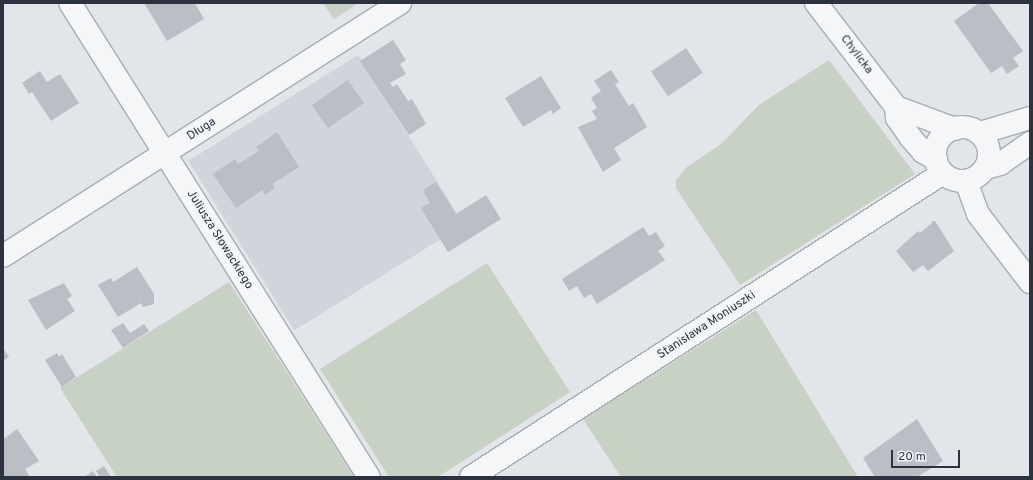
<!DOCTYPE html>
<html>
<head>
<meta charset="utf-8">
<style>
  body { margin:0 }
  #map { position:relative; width:1033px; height:480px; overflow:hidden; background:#e2e5e9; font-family:Overpass,sans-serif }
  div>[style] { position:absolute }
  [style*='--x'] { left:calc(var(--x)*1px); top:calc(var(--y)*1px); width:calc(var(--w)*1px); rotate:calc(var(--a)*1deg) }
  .built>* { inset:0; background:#d1d4db; transform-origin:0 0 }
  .green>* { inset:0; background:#c7d2c4 }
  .building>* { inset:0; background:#babec5; transform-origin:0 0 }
  .roads { filter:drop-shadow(1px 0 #a8acb3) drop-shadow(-1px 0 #a8acb3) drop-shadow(0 1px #a8acb3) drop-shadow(0 -1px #a8acb3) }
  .minor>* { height:22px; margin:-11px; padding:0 11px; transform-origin:11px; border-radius:11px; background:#f5f6f8 }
  .minor>.ring { margin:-11px; padding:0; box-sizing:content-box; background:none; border:22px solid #f5f6f8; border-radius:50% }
  span { translate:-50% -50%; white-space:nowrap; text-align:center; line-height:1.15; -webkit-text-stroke:3px #f2f4f7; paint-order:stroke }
  .street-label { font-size:12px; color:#2c323f }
  .frame { position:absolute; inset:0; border:4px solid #2c323f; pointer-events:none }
  .scale { position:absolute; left:891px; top:450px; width:69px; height:18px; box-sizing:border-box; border:2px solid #2c323f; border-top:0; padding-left:5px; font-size:12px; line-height:14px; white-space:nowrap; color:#2c323f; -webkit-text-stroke:3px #f2f4f7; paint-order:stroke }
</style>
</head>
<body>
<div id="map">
  <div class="built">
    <i style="left:358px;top:55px;width:200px;height:200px;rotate:58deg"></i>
  </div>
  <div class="green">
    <i style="clip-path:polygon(323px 3px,359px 3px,334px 19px)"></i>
    <i style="clip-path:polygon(829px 60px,915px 174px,740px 285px,676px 188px,676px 180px,687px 167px,721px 144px,760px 104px)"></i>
    <i style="clip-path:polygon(487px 263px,570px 392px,438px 477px,389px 477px,320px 369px)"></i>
    <i style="clip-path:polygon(229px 282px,354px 477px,117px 477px,60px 388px)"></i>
    <i style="clip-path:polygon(756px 310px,858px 477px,621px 477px,583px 419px)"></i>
  </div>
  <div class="building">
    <i style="clip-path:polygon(144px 3px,195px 3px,204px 19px,167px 41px)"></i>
    <i style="clip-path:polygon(979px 3px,988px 3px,1023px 51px,1013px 58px,1019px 66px,1007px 74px,1002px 66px,991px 73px,954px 21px)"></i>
    <i style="clip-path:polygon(393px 40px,406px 60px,400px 64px,406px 74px,390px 83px,393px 87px,397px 84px,408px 101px,412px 99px,426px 124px,409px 135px,360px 61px)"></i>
    <i style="left:686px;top:48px;width:30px;height:42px;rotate:56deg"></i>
    <i style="clip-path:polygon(611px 70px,619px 82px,615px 84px,629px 106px,633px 103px,647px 127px,614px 148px,621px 160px,603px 172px,578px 127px,597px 119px,592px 111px,597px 108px,591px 98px,601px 91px,594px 81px)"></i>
    <i style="clip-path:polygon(40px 71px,47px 82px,60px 74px,79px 103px,51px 121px,32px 92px,29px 94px,22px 83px)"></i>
    <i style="clip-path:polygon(541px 76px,561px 108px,553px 114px,551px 110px,523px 127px,505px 98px)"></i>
    <i style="left:348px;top:80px;width:28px;height:44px;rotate:55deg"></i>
    <i style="clip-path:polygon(277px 132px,299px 167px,272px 184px,275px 188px,265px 195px,262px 190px,236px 208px,213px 174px,235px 159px,238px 164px,259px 151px,256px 147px)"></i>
    <i style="clip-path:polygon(436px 182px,456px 214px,486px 195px,501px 219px,448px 252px,421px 208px,430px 203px,423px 190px)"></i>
    <i style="clip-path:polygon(932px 221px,935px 221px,954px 251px,928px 271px,923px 265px,913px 272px,896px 251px,918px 231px,920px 233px,932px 223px)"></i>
    <i style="clip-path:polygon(643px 227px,649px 236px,656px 232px,665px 246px,658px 251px,665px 260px,597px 304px,591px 294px,584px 298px,577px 286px,569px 291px,562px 279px)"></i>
    <i style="clip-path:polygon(137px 267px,154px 294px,154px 304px,143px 307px,141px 303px,118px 317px,98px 285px,111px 278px,113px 282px)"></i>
    <i style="clip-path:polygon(64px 283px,72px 296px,67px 299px,75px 311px,46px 330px,28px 300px)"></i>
    <i style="clip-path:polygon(123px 323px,130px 333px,144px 324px,149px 331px,123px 348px,111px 330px)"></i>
    <i style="clip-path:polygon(3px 348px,9px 357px,3px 361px)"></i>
    <i style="clip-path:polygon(57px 353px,59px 357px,62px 354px,76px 377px,62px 387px,45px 360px)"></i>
    <i style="clip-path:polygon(917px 419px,943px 461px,917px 477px,916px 475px,912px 477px,875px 477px,863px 458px)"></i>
    <i style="clip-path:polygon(17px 429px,39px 461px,25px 469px,30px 477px,4px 477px,3px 435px,5px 438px)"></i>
    <i style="clip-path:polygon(104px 466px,111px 477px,100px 477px,96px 471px)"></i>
    <i style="clip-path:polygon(93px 471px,97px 477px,84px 477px)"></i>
  </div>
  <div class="roads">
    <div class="minor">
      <i style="--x:70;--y:3;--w:560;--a:57.76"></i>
      <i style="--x:816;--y:3;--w:131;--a:52.4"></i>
      <i style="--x:896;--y:107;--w:11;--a:85"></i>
      <i style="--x:897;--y:118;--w:24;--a:55"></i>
      <i style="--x:911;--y:138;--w:18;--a:49"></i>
      <i style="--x:923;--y:152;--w:15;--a:28"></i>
      <i style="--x:896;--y:107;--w:63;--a:20.4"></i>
      <i class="ring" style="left:935px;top:127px;width:32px;height:32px"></i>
      <i style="--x:980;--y:133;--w:52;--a:-16.7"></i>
      <i style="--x:986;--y:168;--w:15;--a:-16"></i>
      <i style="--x:1000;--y:164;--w:37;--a:-35"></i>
      <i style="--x:966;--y:181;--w:35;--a:70"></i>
      <i style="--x:978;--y:214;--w:86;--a:52.6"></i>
      <i style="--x:3;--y:256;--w:471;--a:-32.5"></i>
      <i style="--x:471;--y:477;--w:561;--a:-32.78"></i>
    </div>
  </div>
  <div class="street-label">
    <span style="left:856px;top:55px;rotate:53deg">Chylicka</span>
    <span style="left:202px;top:130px;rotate:-33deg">Długa</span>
    <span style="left:219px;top:240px;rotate:58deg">Juliusza Słowackiego</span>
    <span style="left:707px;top:326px;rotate:-33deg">Stanisława Moniuszki</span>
  </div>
  <div class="frame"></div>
  <div class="scale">20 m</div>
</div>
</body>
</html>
